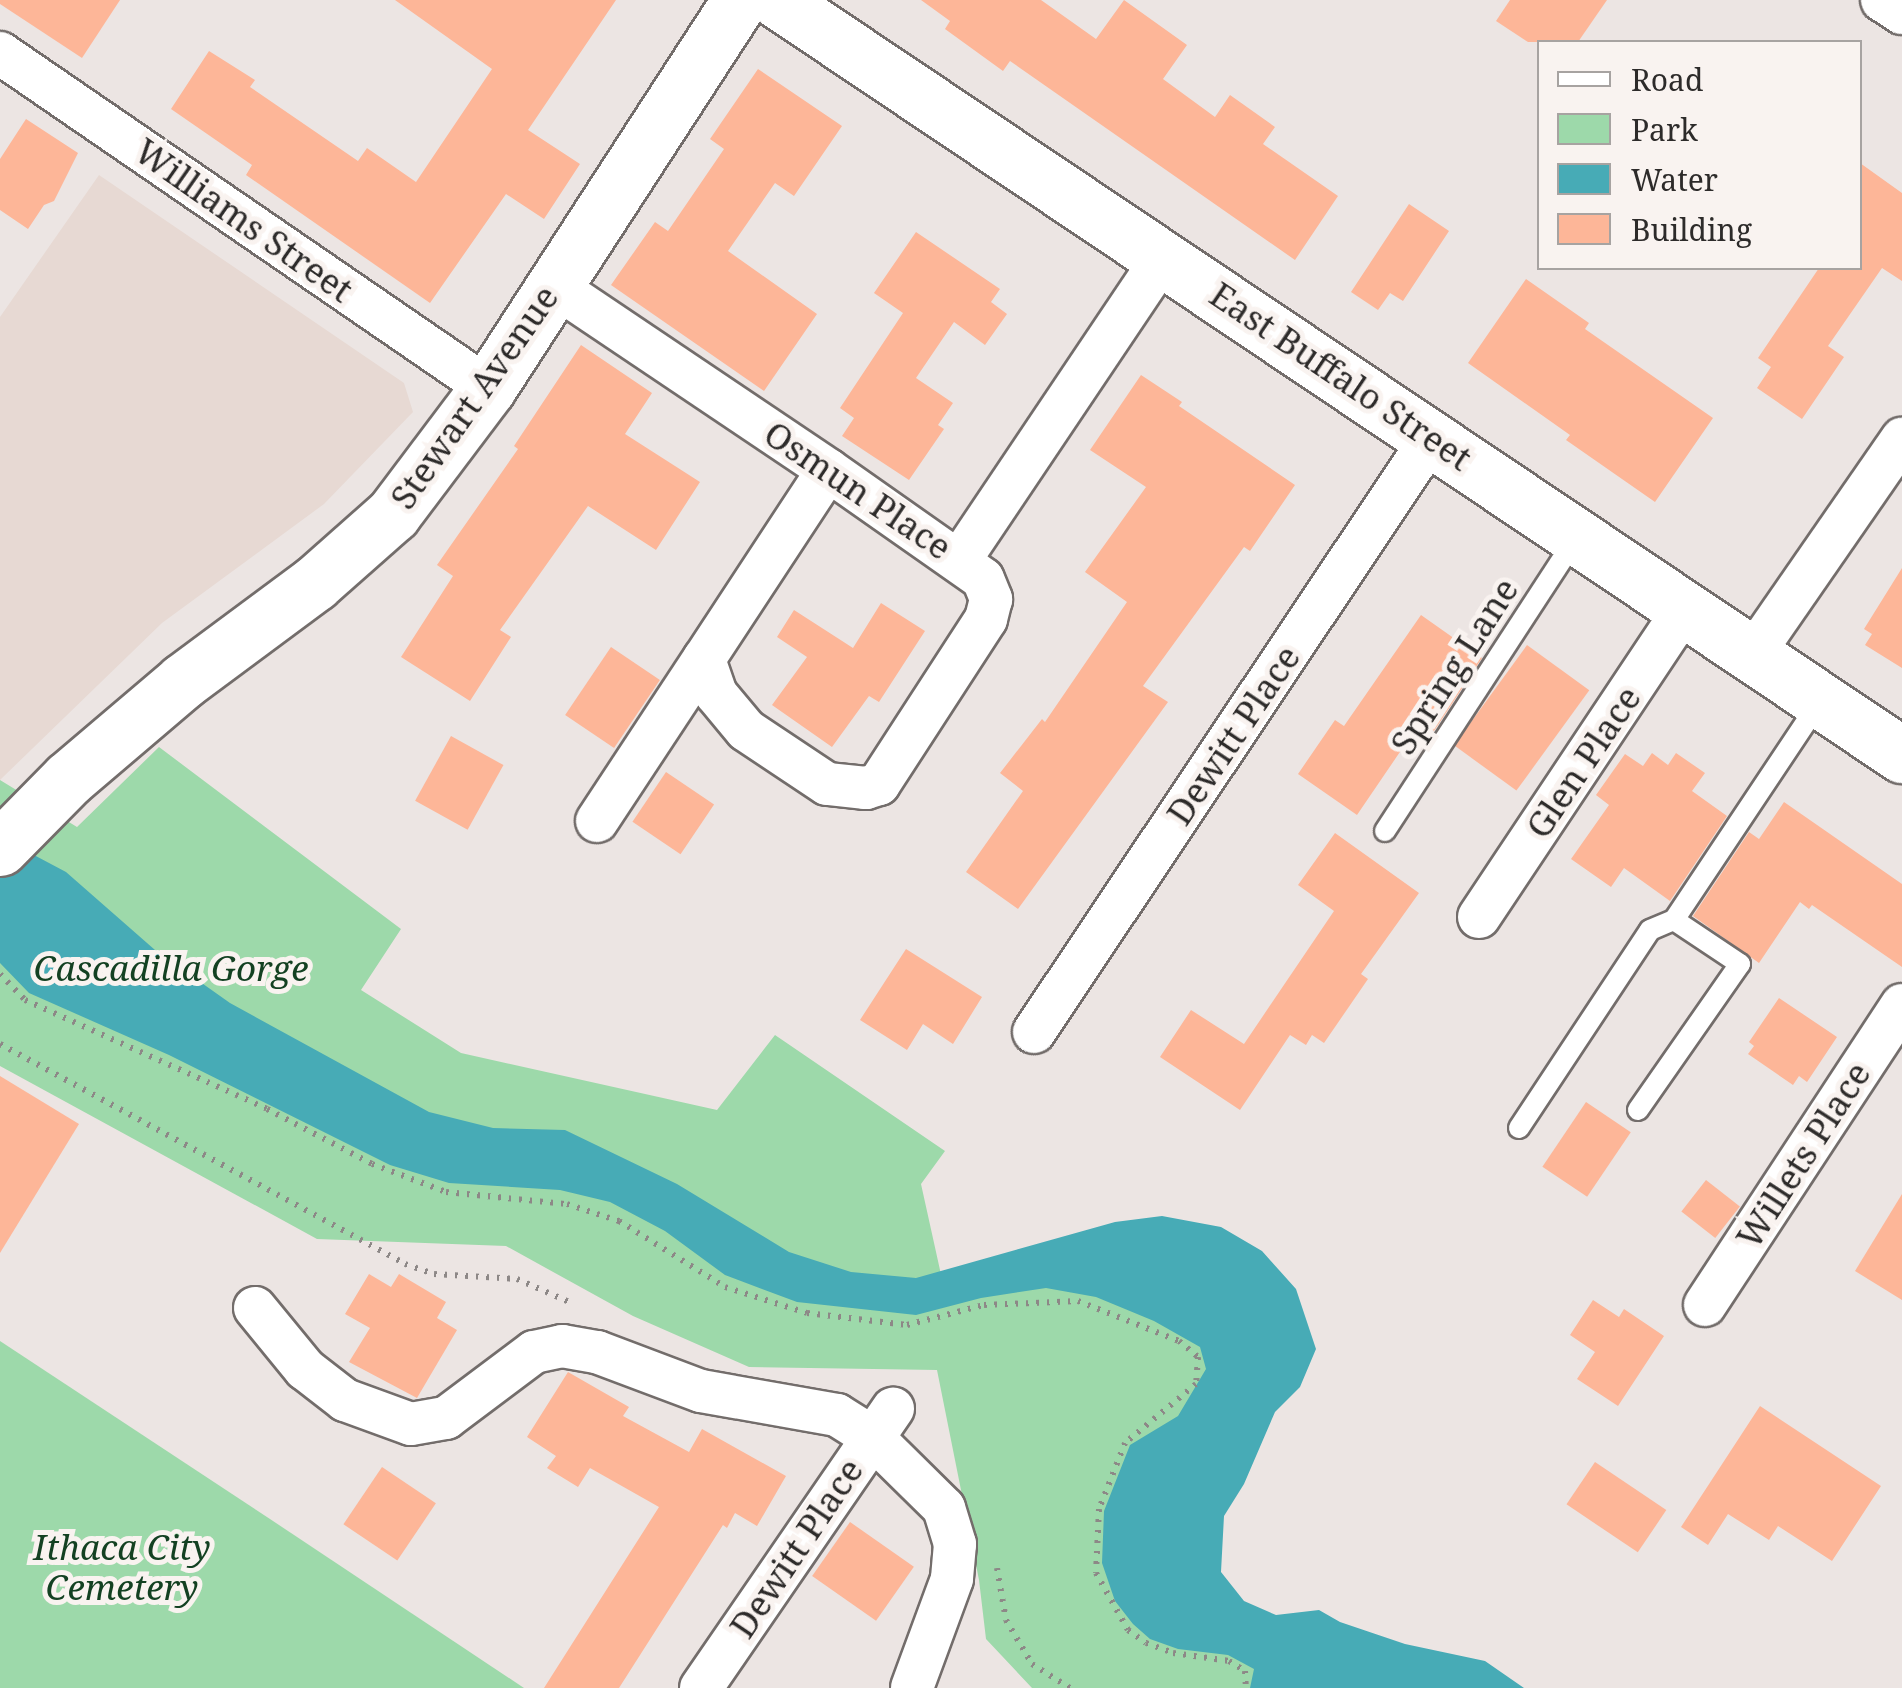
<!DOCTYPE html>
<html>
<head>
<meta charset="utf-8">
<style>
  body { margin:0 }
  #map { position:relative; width:1902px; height:1688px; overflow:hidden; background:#ece5e3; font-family:"Noto Serif",serif }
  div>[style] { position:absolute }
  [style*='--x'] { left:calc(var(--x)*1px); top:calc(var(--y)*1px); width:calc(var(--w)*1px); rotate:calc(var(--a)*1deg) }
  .built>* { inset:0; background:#e7d9d3 }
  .green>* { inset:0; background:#9dd9aa }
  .water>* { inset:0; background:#47abb6 }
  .building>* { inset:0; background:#fdb698; transform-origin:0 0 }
  .path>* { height:6px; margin-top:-3px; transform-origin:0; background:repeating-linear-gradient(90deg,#8d8887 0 2.5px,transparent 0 10.5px) }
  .roads { filter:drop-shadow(2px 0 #736d6b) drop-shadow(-2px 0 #736d6b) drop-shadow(0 2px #736d6b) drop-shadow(0 -2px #736d6b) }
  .lane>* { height:20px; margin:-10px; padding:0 10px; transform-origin:10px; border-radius:10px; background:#fff }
  .street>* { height:42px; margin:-21px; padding:0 21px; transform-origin:21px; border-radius:21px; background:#fff }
  .secondary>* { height:55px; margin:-27.5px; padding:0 27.5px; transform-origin:27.5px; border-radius:27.5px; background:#fff }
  span { translate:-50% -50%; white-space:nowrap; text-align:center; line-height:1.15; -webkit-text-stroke:10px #f9f3f0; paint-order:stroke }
  .street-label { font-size:35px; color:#2d2b2a }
  .park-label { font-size:35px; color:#134122; font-style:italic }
  .legend { position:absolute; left:1537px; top:40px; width:325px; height:230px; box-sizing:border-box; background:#f9f3f0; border:2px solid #a7a3a1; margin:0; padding:12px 18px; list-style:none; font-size:30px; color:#2d2b2a }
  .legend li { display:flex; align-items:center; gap:20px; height:50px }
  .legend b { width:50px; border:2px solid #a7a3a1 }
</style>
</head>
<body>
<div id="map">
  <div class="built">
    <i style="clip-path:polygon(99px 175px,404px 383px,413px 412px,324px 504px,162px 623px,0 780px,0 317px)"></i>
  </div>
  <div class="green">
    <i style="clip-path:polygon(159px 747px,401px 929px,361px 990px,461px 1053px,717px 1110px,775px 1035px,945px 1151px,921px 1184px,942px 1279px,1021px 1249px,1239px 1271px,1167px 1582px,1425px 1688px,1032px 1688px,986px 1639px,979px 1580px,937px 1370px,749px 1367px,633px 1316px,506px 1246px,317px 1239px,0 1066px,0 780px,77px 827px)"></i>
    <i style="clip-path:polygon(0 1341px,270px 1519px,524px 1688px,0 1688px)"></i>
  </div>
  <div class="water">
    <i style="clip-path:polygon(0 837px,66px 872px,155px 950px,230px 1003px,429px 1112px,493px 1128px,565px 1130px,677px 1184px,789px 1252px,851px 1272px,916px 1278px,1115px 1222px,1162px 1216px,1221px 1227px,1262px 1251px,1296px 1289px,1316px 1349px,1300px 1387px,1275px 1412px,1244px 1484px,1224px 1516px,1221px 1572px,1244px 1601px,1276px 1615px,1319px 1610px,1340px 1622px,1405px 1644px,1485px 1661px,1524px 1688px,1250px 1688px,1254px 1669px,1228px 1655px,1178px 1649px,1150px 1639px,1133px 1624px,1115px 1601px,1102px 1563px,1104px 1511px,1130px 1445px,1178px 1416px,1206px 1369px,1200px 1347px,1154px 1321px,1096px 1297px,1046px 1288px,981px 1298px,916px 1315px,797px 1302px,725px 1275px,665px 1231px,610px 1202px,560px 1190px,449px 1183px,390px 1165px,169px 1055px,29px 993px,0 963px)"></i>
  </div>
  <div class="building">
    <i style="clip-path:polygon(0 0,120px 0,82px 58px,0 4px)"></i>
    <i style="clip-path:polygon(395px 0,616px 0,528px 130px,580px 164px,544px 219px,506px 194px,430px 303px,246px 175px,252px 165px,171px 109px,209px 51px,255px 80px,250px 87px,358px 161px,367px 148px,416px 182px,492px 69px)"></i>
    <i style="clip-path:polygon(921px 0,1041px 0,1096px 39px,1124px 0,1187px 45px,1163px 79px,1215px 117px,1230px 95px,1275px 127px,1263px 144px,1338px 196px,1295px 260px,1010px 61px,1003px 71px,945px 29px,950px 21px)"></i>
    <i style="clip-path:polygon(1510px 0,1607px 0,1578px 42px,1528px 42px,1496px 21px)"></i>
    <i style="clip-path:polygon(758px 69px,842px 126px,794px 196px,775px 183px,728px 251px,817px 314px,764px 391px,611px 285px,655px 222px,668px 231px,724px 149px,710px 139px)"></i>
    <i style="clip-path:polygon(26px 119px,78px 153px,54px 201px,44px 205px,28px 229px,0 210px,0 159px)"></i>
    <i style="clip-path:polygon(1860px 163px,1902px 193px,1902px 281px,1882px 268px,1828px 346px,1844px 357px,1802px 419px,1757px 388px,1771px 367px,1758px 358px,1819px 268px,1860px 268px)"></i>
    <i style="clip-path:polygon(1409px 204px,1449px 231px,1403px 301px,1390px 293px,1378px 310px,1351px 292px)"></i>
    <i style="clip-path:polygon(916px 232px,1000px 289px,991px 302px,1007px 314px,985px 345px,954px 322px,916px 378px,953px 403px,938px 425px,944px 429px,909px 480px,842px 436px,854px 418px,840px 408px,903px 313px,874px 293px)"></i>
    <i style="clip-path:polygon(1526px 279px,1589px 323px,1585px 329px,1713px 418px,1655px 502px,1566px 440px,1570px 435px,1468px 363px)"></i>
    <i style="clip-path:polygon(581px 345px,652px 393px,625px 434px,700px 482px,656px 550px,588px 506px,500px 630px,511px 637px,470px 701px,401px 657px,453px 576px,437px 565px,518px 449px,514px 446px)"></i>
    <i style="clip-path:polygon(1141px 375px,1182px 402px,1179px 406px,1295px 485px,1250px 551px,1244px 547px,1143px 686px,1168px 702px,1018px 909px,966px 872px,1023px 791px,1000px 773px,1042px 719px,1045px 722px,1127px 602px,1085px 572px,1146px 487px,1090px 450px)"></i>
    <i style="clip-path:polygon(1902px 568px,1902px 668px,1865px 645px,1872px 634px,1864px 629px)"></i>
    <i style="clip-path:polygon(881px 603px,925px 631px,879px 702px,869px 696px,832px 747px,772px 705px,807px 657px,777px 637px,794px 610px,853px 648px)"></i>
    <i style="clip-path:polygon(1421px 615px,1482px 658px,1434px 731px,1421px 721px,1357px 815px,1298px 774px,1335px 720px,1344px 726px)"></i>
    <i style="left:1527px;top:645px;width:77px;height:124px;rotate:36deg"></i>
    <i style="left:611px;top:647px;width:59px;height:82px;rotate:34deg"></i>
    <i style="left:451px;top:736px;width:60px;height:74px;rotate:29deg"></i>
    <i style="clip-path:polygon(1652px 753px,1668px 765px,1676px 753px,1705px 773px,1692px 791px,1727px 816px,1670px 901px,1624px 868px,1611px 887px,1571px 859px,1609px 805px,1596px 795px,1625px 754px,1643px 766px)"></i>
    <i style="left:666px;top:772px;width:58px;height:60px;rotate:34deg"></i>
    <i style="clip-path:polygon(1784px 802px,1902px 884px,1902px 967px,1812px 905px,1809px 909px,1800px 902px,1759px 963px,1693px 916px,1749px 832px,1759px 839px)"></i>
    <i style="clip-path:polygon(1335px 833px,1419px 893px,1361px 974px,1368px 979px,1324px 1043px,1312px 1035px,1306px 1045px,1290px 1035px,1240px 1110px,1160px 1057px,1191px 1010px,1244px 1044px,1334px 911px,1298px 885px)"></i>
    <i style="clip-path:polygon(906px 949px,982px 997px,953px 1044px,923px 1024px,907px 1050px,860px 1020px)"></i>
    <i style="clip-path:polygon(1779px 998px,1837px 1037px,1807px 1082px,1799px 1076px,1793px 1085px,1748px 1054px,1754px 1046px,1749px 1042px)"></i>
    <i style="clip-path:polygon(0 1076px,79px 1124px,0 1253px)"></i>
    <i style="left:1586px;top:1102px;width:54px;height:78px;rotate:34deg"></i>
    <i style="left:1706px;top:1180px;width:43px;height:40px;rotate:38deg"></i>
    <i style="clip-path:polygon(1902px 1194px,1902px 1300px,1855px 1271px)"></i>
    <i style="clip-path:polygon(369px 1274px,391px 1287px,399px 1274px,446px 1302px,437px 1318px,457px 1330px,417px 1398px,349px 1362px,370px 1328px,345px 1314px)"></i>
    <i style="clip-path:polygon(1593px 1300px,1619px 1317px,1624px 1309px,1664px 1336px,1618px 1406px,1577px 1379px,1595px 1352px,1570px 1335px)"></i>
    <i style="clip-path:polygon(568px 1372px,629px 1407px,623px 1416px,689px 1452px,702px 1429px,786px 1476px,757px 1526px,735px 1513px,727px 1528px,723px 1525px,619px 1688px,544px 1688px,659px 1507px,590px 1468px,578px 1487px,547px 1468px,556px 1456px,527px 1437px)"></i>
    <i style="clip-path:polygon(1760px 1406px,1881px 1486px,1832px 1561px,1778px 1526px,1769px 1540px,1728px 1514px,1708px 1545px,1681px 1527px)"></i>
    <i style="left:1595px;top:1462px;width:86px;height:51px;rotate:34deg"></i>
    <i style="left:382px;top:1467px;width:65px;height:69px;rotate:34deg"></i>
    <i style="left:850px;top:1522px;width:78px;height:66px;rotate:35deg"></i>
  </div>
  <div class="path">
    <i style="--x:0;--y:974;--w:36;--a:46"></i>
    <i style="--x:25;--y:1000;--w:265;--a:24.2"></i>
    <i style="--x:267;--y:1109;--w:119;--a:27.6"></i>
    <i style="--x:372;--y:1164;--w:79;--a:20.7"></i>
    <i style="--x:446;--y:1192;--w:122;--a:5.7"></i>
    <i style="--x:567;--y:1204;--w:55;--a:18.1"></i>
    <i style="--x:619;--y:1221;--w:125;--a:31.9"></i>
    <i style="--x:725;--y:1287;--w:86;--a:17.6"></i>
    <i style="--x:807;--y:1313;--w:101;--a:6.8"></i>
    <i style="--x:907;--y:1325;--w:80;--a:-14.6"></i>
    <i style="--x:984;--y:1305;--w:94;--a:-2.4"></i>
    <i style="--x:1078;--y:1301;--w:109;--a:21.6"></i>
    <i style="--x:1179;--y:1341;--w:25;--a:40"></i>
    <i style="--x:1198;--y:1357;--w:27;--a:94"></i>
    <i style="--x:1196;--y:1384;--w:92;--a:140.3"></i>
    <i style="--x:1125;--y:1443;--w:71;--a:111.5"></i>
    <i style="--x:1099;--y:1509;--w:64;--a:92.7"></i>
    <i style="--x:1096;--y:1573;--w:65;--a:60.7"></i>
    <i style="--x:1128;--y:1630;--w:22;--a:36"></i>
    <i style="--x:1146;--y:1643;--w:29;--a:20"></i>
    <i style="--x:1173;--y:1653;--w:57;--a:8.1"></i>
    <i style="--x:1229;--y:1661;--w:19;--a:32"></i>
    <i style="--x:1245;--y:1671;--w:17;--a:87"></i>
    <i style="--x:0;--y:1044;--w:461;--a:28.5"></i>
    <i style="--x:405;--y:1264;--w:31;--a:19"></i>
    <i style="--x:434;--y:1274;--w:83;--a:3.4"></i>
    <i style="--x:517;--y:1279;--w:62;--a:23.7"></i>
    <i style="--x:997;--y:1568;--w:53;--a:80.2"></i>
    <i style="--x:1006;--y:1620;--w:51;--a:59.4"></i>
    <i style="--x:1032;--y:1664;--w:45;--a:32.3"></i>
  </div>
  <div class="roads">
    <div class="lane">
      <i style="--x:1385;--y:831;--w:350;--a:-56.9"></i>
      <i style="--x:1638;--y:1110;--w:178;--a:-55.1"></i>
      <i style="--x:1740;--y:964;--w:79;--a:-146.3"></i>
      <i style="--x:1519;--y:1128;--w:237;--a:-56.5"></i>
      <i style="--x:1650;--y:930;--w:26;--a:-23"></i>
      <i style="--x:1674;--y:920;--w:260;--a:-56.3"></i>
    </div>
    <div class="street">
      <i style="--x:1882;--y:0;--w:24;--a:33"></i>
      <i style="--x:0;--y:53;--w:592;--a:34.47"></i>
      <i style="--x:553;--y:285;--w:331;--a:33.9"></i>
      <i style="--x:828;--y:470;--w:189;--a:35.1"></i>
      <i style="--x:983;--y:579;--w:22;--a:68"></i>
      <i style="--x:991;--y:599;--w:21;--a:104"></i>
      <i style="--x:986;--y:619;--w:197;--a:123"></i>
      <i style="--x:879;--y:784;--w:14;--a:163"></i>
      <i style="--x:866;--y:788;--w:39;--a:-174"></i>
      <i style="--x:827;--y:784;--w:97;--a:-146.3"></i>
      <i style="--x:746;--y:730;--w:47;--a:-129.8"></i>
      <i style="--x:716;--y:694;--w:37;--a:-109"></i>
      <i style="--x:704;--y:659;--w:226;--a:-56.7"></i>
      <i style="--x:959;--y:561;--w:367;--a:-56.1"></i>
      <i style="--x:1753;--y:654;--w:262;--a:-55.3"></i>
      <i style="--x:597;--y:821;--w:194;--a:-56.6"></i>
      <i style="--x:1479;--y:917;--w:373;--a:-56.3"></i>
      <i style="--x:1034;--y:1032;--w:716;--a:-56.22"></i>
      <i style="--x:1705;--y:1305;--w:359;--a:-56.7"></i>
      <i style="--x:255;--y:1308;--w:79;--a:50.7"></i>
      <i style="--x:305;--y:1369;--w:51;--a:37.8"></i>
      <i style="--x:345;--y:1400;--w:70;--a:20"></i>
      <i style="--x:411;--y:1424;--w:36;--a:-10"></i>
      <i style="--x:446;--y:1418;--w:110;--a:-36.9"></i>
      <i style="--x:534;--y:1352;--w:29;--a:-12"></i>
      <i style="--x:562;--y:1346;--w:36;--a:10"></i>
      <i style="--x:597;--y:1352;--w:111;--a:20.6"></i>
      <i style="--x:701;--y:1391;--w:138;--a:10"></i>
      <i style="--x:837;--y:1415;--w:41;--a:32.2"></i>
      <i style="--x:872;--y:1437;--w:101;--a:44.6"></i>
      <i style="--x:944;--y:1508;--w:38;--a:73"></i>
      <i style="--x:955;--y:1544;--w:35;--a:95"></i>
      <i style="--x:952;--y:1579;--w:116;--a:110.2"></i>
      <i style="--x:701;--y:1688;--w:339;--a:-55.5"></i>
    </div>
    <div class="secondary">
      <i style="--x:777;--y:0;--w:1355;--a:33.87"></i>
      <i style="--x:0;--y:848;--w:97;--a:-45.4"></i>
      <i style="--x:68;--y:779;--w:151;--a:-40.4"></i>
      <i style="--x:183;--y:681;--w:164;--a:-36.6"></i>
      <i style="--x:315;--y:583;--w:104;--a:-41.5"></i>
      <i style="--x:393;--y:514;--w:158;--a:-53"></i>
      <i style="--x:488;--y:388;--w:463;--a:-57"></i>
    </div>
  </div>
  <div class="street-label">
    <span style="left:244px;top:220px;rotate:35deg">Williams Street</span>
    <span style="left:1341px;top:376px;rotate:34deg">East Buffalo Street</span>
    <span style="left:474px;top:397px;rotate:-55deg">Stewart Avenue</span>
    <span style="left:858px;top:490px;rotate:34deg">Osmun Place</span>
    <span style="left:1454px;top:666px;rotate:-57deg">Spring Lane</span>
    <span style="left:1233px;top:735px;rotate:-56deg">Dewitt Place</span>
    <span style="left:1583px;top:762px;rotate:-56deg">Glen Place</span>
    <span style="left:1803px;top:1155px;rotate:-57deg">Willets Place</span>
    <span style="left:796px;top:1548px;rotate:-56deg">Dewitt Place</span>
  </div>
  <div class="park-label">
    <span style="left:171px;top:968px">Cascadilla Gorge</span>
    <span style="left:122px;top:1567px">Ithaca City<br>Cemetery</span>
  </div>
  <ul class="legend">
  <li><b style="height:12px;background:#fff"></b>Road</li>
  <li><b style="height:28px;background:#9dd9aa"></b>Park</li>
  <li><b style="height:28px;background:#47abb6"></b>Water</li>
  <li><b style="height:28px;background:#fdb698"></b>Building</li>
  </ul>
</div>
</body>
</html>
